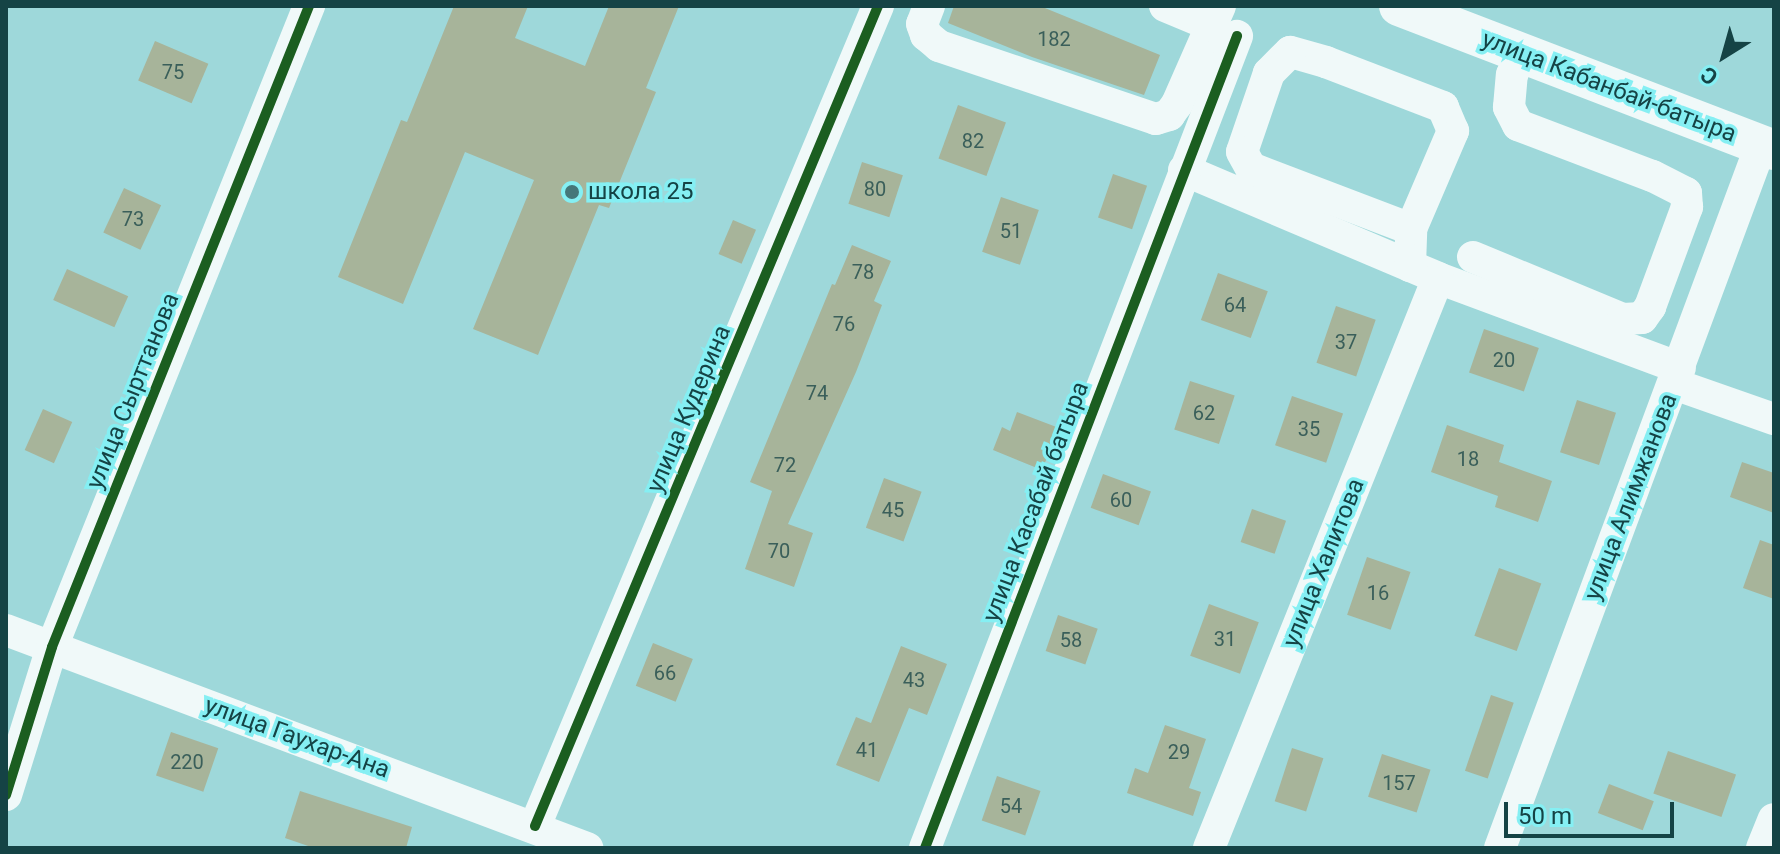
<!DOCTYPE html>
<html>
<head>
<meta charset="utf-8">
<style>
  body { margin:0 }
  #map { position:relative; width:1780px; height:854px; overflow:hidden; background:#9ed8da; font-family:Roboto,sans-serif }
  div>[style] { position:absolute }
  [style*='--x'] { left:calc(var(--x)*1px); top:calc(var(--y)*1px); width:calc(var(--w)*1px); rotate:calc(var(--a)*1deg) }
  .building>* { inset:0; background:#a7b49a; transform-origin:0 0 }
  .minor>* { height:32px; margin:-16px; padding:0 16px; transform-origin:16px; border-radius:16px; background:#f0f9f9 }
  .major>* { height:40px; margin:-20px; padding:0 20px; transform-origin:20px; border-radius:20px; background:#f0f9f9 }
  .cycleway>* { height:10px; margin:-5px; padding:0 5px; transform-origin:5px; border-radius:5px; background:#1b5e20 }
  .dots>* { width:22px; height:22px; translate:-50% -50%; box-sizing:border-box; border:4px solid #85eff3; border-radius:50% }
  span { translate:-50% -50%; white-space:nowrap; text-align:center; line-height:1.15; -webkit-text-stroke:7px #85eff3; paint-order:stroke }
  .number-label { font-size:20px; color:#3a5f5a }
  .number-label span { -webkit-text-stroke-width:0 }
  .street-label { font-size:24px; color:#154345 }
  .poi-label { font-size:24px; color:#154345 }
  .left { translate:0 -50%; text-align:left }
  .frame { position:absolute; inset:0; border:8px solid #154345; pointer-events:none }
  .north { position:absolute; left:1684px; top:16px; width:80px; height:80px; -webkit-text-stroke:6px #85eff3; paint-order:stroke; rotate:217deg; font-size:22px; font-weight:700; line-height:32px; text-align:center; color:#154345 }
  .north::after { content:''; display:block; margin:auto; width:28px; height:36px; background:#154345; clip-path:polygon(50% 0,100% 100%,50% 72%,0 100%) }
  .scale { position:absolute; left:1504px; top:802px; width:170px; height:36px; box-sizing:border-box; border:4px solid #154345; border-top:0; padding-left:10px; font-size:24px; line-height:28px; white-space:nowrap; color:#154345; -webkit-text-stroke:6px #85eff3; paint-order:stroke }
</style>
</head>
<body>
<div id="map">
  <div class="building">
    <i style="clip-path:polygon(454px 6px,528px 6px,515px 38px,585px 66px,609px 6px,679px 6px,646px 88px,656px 92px,609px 208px,599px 205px,538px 355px,473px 329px,534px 180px,465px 152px,403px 304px,338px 277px,401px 120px,407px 122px)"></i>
    <i style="clip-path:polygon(954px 6px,1040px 6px,1160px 55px,1144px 95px,1032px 57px,948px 23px)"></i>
    <i style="left:155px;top:41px;width:58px;height:43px;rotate:23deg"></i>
    <i style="left:958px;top:105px;width:51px;height:57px;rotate:20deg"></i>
    <i style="left:862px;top:162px;width:43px;height:44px;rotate:18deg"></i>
    <i style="left:1113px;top:174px;width:36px;height:46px;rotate:19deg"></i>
    <i style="left:124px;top:188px;width:41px;height:49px;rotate:25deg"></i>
    <i style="left:1001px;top:197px;width:40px;height:58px;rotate:19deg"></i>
    <i style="left:733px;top:220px;width:25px;height:37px;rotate:23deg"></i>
    <i style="clip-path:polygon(852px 245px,891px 261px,874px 301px,882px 305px,856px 372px,788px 524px,813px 533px,794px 587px,745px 569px,772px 491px,750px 482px,832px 284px,835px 285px)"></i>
    <i style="left:67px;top:269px;width:67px;height:34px;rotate:24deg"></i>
    <i style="left:1218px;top:273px;width:53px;height:50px;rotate:20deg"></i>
    <i style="left:1336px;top:306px;width:42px;height:60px;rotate:19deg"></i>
    <i style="left:1484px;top:329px;width:58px;height:46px;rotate:19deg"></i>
    <i style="left:1190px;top:381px;width:47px;height:51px;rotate:18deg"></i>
    <i style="left:1292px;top:396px;width:54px;height:52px;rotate:19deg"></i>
    <i style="left:1577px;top:400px;width:41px;height:55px;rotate:18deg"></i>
    <i style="left:43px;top:409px;width:32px;height:45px;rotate:24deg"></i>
    <i style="clip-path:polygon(1017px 412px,1059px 428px,1042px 470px,993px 450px,1002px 427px,1010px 431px)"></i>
    <i style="clip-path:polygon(1447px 425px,1504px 445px,1499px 462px,1552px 481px,1538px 522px,1495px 507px,1498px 496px,1431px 472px)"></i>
    <i style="clip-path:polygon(1742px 462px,1774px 473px,1774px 513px,1730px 497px)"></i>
    <i style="left:1103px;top:474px;width:51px;height:36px;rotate:20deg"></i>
    <i style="left:884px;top:478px;width:40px;height:53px;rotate:20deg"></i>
    <i style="left:1252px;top:509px;width:36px;height:35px;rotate:19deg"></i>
    <i style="clip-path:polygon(1760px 540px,1774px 545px,1774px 599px,1743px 588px)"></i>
    <i style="left:1367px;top:557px;width:46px;height:61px;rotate:19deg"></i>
    <i style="left:1499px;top:568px;width:45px;height:72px;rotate:20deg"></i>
    <i style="left:1209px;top:604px;width:53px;height:55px;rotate:20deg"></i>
    <i style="left:1058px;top:615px;width:42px;height:38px;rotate:19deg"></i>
    <i style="left:653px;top:643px;width:43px;height:46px;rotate:22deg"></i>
    <i style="clip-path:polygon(901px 646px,947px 664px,927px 715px,909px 708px,879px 782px,836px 765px,856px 717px,871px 723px)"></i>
    <i style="left:1491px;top:695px;width:24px;height:80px;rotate:19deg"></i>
    <i style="clip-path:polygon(1165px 725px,1206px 739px,1189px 788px,1201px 792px,1193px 816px,1127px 793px,1135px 768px,1148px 773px)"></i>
    <i style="left:171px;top:732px;width:50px;height:46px;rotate:19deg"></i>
    <i style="left:1292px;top:748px;width:33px;height:56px;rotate:18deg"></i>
    <i style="left:1668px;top:751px;width:72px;height:45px;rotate:19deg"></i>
    <i style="left:1382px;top:754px;width:51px;height:45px;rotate:18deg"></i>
    <i style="left:997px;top:776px;width:46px;height:47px;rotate:19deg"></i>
    <i style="left:1609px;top:784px;width:48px;height:31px;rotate:21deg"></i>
    <i style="clip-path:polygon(300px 791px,412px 827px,406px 848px,314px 848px,285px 838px)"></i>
  </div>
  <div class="minor">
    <i style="--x:929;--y:6;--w:19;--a:111"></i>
    <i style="--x:922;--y:24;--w:12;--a:70"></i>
    <i style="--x:926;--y:35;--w:17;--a:40"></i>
    <i style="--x:939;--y:46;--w:229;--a:18.6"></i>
    <i style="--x:1156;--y:119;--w:14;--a:-17"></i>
    <i style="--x:1169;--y:115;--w:14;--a:-54"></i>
    <i style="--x:1177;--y:104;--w:107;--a:-66.3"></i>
    <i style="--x:1165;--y:6;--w:52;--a:22.6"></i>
    <i style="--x:1184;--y:170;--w:276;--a:23"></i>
    <i style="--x:1438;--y:278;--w:258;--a:20.4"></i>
    <i style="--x:1473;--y:257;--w:162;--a:22.5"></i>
    <i style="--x:1623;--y:319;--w:19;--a:-3"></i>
    <i style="--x:1642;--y:318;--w:14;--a:-54"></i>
    <i style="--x:1650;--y:307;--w:107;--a:-69.7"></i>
    <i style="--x:1687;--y:207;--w:14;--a:-94"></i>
    <i style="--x:1686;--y:193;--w:38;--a:-153"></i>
    <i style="--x:1652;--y:176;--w:143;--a:-159.2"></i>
    <i style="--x:1518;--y:125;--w:20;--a:-117"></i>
    <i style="--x:1509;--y:107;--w:32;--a:-85"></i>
    <i style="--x:1512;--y:75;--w:24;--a:-68"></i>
    <i style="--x:1410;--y:266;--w:37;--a:-88"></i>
    <i style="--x:1411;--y:229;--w:107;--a:-66.8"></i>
    <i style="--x:1453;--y:131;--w:26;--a:-113"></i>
    <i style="--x:1443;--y:107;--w:125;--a:-159"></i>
    <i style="--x:1326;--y:62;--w:37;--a:-164"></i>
    <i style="--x:1290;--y:52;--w:30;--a:135"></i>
    <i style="--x:1269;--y:73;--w:83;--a:108.9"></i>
    <i style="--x:1242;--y:152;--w:18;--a:61"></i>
    <i style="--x:1251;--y:168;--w:171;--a:20.9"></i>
    <i style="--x:1674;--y:384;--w:106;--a:19.3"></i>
    <i style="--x:6;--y:630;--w:621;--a:20.57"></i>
    <i style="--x:6;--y:795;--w:155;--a:-72.7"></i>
    <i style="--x:52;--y:647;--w:691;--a:-68.15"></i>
    <i style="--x:535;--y:826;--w:889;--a:-67.3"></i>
    <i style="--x:925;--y:848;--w:870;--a:-68.98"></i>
    <i style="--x:1209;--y:848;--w:614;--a:-68.11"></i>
    <i style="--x:1500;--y:848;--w:750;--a:-69.63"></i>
    <i style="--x:1762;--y:848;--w:31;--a:-68"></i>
  </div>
  <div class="major">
    <i style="--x:1399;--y:6;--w:402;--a:21"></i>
  </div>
  <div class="cycleway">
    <i style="--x:6;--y:795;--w:155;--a:-72.7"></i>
    <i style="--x:52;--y:647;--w:691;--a:-68.15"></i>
    <i style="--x:535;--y:826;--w:889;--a:-67.3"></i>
    <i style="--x:925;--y:848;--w:870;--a:-68.98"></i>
  </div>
  <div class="dots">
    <i style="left:572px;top:192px;background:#457779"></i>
  </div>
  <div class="number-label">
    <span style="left:1054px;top:39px">182</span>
    <span style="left:173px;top:72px">75</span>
    <span style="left:973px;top:141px">82</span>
    <span style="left:875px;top:189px">80</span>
    <span style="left:133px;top:219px">73</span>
    <span style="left:1011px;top:231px">51</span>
    <span style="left:863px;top:272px">78</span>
    <span style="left:1235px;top:305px">64</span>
    <span style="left:844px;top:324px">76</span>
    <span style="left:1346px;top:342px">37</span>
    <span style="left:1504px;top:360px">20</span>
    <span style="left:817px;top:393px">74</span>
    <span style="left:1204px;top:413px">62</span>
    <span style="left:1309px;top:429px">35</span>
    <span style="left:1468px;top:459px">18</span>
    <span style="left:785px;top:465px">72</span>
    <span style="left:1121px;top:500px">60</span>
    <span style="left:893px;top:510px">45</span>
    <span style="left:779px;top:551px">70</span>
    <span style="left:1378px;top:593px">16</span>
    <span style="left:1225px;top:639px">31</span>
    <span style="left:1071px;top:640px">58</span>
    <span style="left:665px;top:673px">66</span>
    <span style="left:914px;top:680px">43</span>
    <span style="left:867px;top:750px">41</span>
    <span style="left:1179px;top:752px">29</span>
    <span style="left:187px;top:762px">220</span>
    <span style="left:1399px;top:783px">157</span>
    <span style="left:1011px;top:806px">54</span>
  </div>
  <div class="street-label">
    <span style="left:1609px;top:87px;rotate:21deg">улица Кабанбай-батыра</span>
    <span style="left:133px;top:391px;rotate:-68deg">улица Сырттанова</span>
    <span style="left:689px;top:409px;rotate:-67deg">улица Кудерина</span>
    <span style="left:1631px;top:497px;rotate:-69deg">улица Алимжанова</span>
    <span style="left:1036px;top:502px;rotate:-69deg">улица Касабай батыра</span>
    <span style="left:1324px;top:563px;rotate:-68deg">улица Халитова</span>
    <span style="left:297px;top:738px;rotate:20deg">улица Гаухар-Ана</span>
  </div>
  <div class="poi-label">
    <span class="left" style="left:588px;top:192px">школа 25</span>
  </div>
  <div class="frame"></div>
  <div class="north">С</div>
  <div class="scale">50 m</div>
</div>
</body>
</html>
